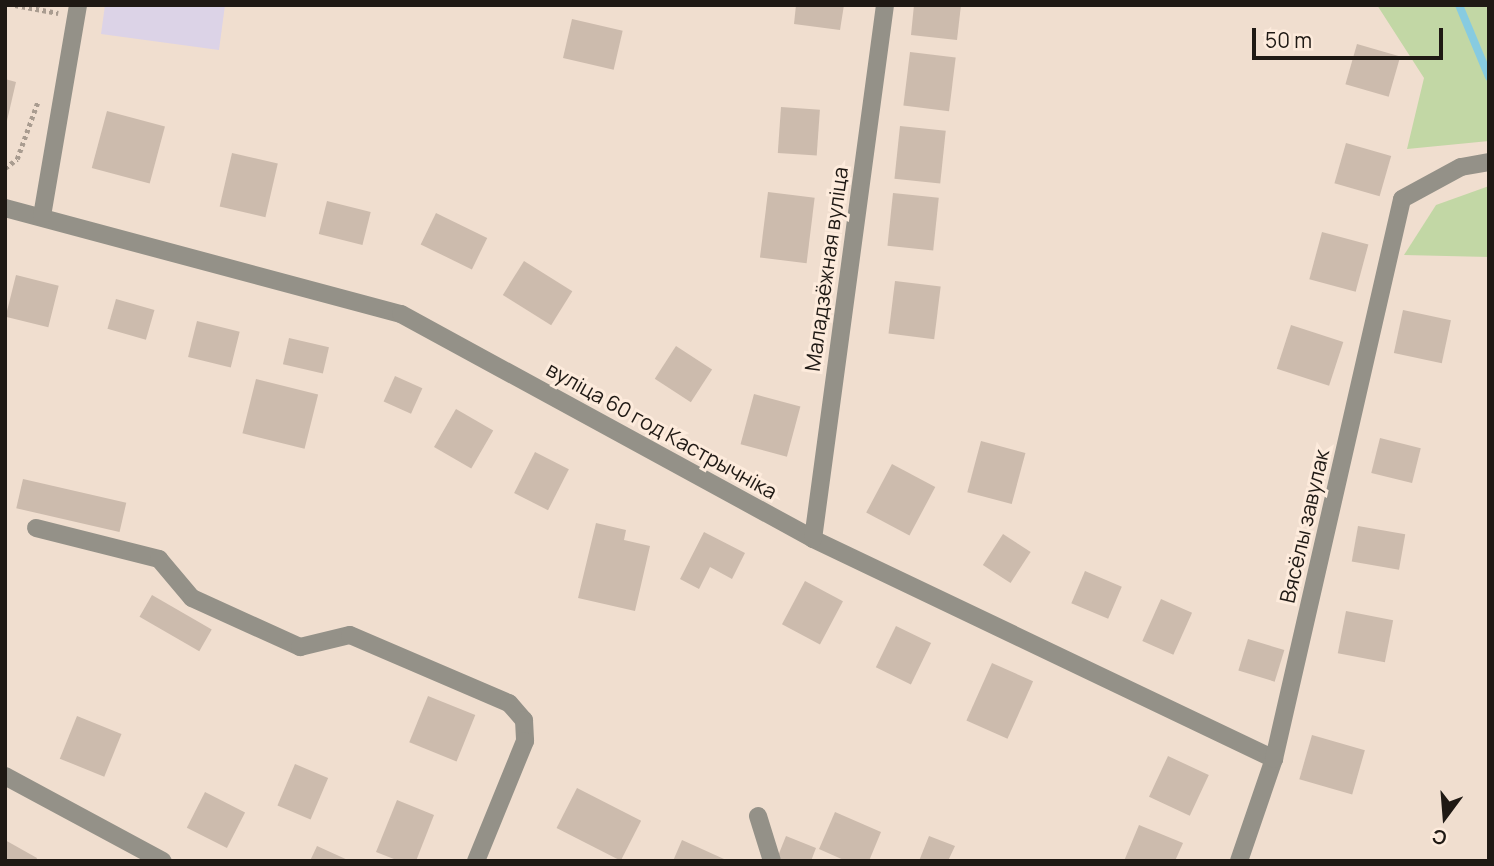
<!DOCTYPE html>
<html>
<head>
<meta charset="utf-8">
<style>
  body { margin:0 }
  #map { position:relative; width:1494px; height:866px; overflow:hidden; background:#f0decf; font-family:Manrope,sans-serif }
  div>[style] { position:absolute }
  [style*='--x'] { left:calc(var(--x)*1px); top:calc(var(--y)*1px); width:calc(var(--w)*1px); rotate:calc(var(--a)*1deg) }
  .industrial>* { inset:0; background:#dcd3e7 }
  .green>* { inset:0; background:#c2d7a5 }
  .stream>* { height:8px; margin:-4px; padding:0 4px; transform-origin:4px; border-radius:4px; background:#87cbe0 }
  .building>* { inset:0; background:#ccbbad; transform-origin:0 0 }
  .path>* { height:4.5px; margin-top:-2.25px; transform-origin:0; background:repeating-linear-gradient(90deg,#a99c90 0 3.5px,transparent 0 7px) }
  .minor>* { height:18px; margin:-9px; padding:0 9px; transform-origin:9px; border-radius:9px; background:#949188 }
  span { translate:-50% -50%; white-space:nowrap; text-align:center; line-height:1.15; -webkit-text-stroke:6px #fdebdc; paint-order:stroke }
  .street-label { font-size:21px; color:#1f1914 }
  .frame { position:absolute; inset:0; border:7px solid #1f1914; pointer-events:none }
  .north { position:absolute; left:1410px; top:782px; width:70px; height:70px; -webkit-text-stroke:5px #fdebdc; paint-order:stroke; rotate:196deg; font-size:19px; font-weight:700; line-height:28px; text-align:center; color:#1f1914 }
  .north::after { content:''; display:block; margin:auto; width:24px; height:32px; background:#1f1914; clip-path:polygon(50% 0,100% 100%,50% 72%,0 100%) }
  .scale { position:absolute; left:1252px; top:28px; width:191px; height:32px; box-sizing:border-box; border:4px solid #1f1914; border-top:0; padding-left:9px; font-size:21px; line-height:24px; white-space:nowrap; color:#1f1914; -webkit-text-stroke:5px #fdebdc; paint-order:stroke }
</style>
</head>
<body>
<div id="map">
  <div class="industrial">
    <i style="clip-path:polygon(105px 5px,225px 5px,219px 50px,101px 34px)"></i>
  </div>
  <div class="green">
    <i style="clip-path:polygon(1377px 5px,1489px 5px,1489px 141px,1407px 149px,1424px 78px)"></i>
    <i style="clip-path:polygon(1489px 186px,1489px 257px,1404px 255px,1436px 205px)"></i>
  </div>
  <div class="stream">
    <i style="--x:1459;--y:5;--w:78;--a:67.4"></i>
  </div>
  <div class="building">
    <i style="clip-path:polygon(796px 5px,844px 5px,840px 30px,794px 24px)"></i>
    <i style="clip-path:polygon(914px 5px,961px 5px,957px 40px,911px 35px)"></i>
    <i style="left:572px;top:19px;width:52px;height:40px;rotate:13deg"></i>
    <i style="left:1357px;top:44px;width:45px;height:42px;rotate:16deg"></i>
    <i style="left:910px;top:52px;width:46px;height:54px;rotate:7deg"></i>
    <i style="clip-path:polygon(5px 79px,16px 82px,6px 125px,5px 125px)"></i>
    <i style="left:781px;top:107px;width:39px;height:46px;rotate:4deg"></i>
    <i style="left:107px;top:111px;width:60px;height:59px;rotate:15deg"></i>
    <i style="left:900px;top:126px;width:46px;height:53px;rotate:6deg"></i>
    <i style="left:1346px;top:143px;width:47px;height:42px;rotate:16deg"></i>
    <i style="left:232px;top:153px;width:47px;height:55px;rotate:13deg"></i>
    <i style="left:768px;top:192px;width:47px;height:66px;rotate:7deg"></i>
    <i style="left:893px;top:193px;width:46px;height:53px;rotate:6deg"></i>
    <i style="left:327px;top:201px;width:45px;height:34px;rotate:14deg"></i>
    <i style="left:436px;top:213px;width:57px;height:35px;rotate:26deg"></i>
    <i style="left:1322px;top:232px;width:48px;height:49px;rotate:15deg"></i>
    <i style="left:524px;top:261px;width:57px;height:40px;rotate:32deg"></i>
    <i style="left:16px;top:275px;width:44px;height:43px;rotate:14deg"></i>
    <i style="left:895px;top:281px;width:46px;height:53px;rotate:7deg"></i>
    <i style="left:116px;top:299px;width:40px;height:31px;rotate:16deg"></i>
    <i style="left:1403px;top:310px;width:49px;height:44px;rotate:12deg"></i>
    <i style="left:197px;top:321px;width:44px;height:37px;rotate:14deg"></i>
    <i style="left:1291px;top:325px;width:55px;height:46px;rotate:18deg"></i>
    <i style="left:289px;top:338px;width:41px;height:27px;rotate:13deg"></i>
    <i style="left:676px;top:346px;width:43px;height:39px;rotate:33deg"></i>
    <i style="left:395px;top:376px;width:30px;height:28px;rotate:24deg"></i>
    <i style="left:256px;top:379px;width:64px;height:56px;rotate:14deg"></i>
    <i style="left:754px;top:394px;width:48px;height:52px;rotate:15deg"></i>
    <i style="left:456px;top:409px;width:43px;height:44px;rotate:30deg"></i>
    <i style="left:1380px;top:438px;width:42px;height:36px;rotate:14deg"></i>
    <i style="left:981px;top:441px;width:46px;height:53px;rotate:15deg"></i>
    <i style="left:535px;top:452px;width:38px;height:46px;rotate:27deg"></i>
    <i style="left:892px;top:464px;width:49px;height:55px;rotate:28deg"></i>
    <i style="left:23px;top:479px;width:106px;height:30px;rotate:13deg"></i>
    <i style="clip-path:polygon(596px 523px,626px 530px,624px 540px,650px 546px,635px 611px,578px 598px)"></i>
    <i style="left:1358px;top:526px;width:48px;height:36px;rotate:10deg"></i>
    <i style="clip-path:polygon(704px 532px,745px 553px,732px 579px,710px 567px,699px 589px,680px 579px)"></i>
    <i style="left:1003px;top:534px;width:33px;height:37px;rotate:33deg"></i>
    <i style="left:1085px;top:571px;width:40px;height:35px;rotate:23deg"></i>
    <i style="left:805px;top:581px;width:43px;height:49px;rotate:28deg"></i>
    <i style="left:152px;top:595px;width:69px;height:25px;rotate:30deg"></i>
    <i style="left:1161px;top:599px;width:34px;height:46px;rotate:24deg"></i>
    <i style="left:1346px;top:611px;width:48px;height:43px;rotate:11deg"></i>
    <i style="left:896px;top:626px;width:39px;height:46px;rotate:26deg"></i>
    <i style="left:1248px;top:639px;width:38px;height:33px;rotate:17deg"></i>
    <i style="left:992px;top:663px;width:45px;height:63px;rotate:24deg"></i>
    <i style="left:428px;top:696px;width:51px;height:50px;rotate:22deg"></i>
    <i style="left:77px;top:716px;width:48px;height:46px;rotate:22deg"></i>
    <i style="left:1312px;top:735px;width:55px;height:46px;rotate:16deg"></i>
    <i style="left:1168px;top:756px;width:45px;height:45px;rotate:25deg"></i>
    <i style="left:295px;top:764px;width:36px;height:45px;rotate:23deg"></i>
    <i style="left:577px;top:788px;width:72px;height:45px;rotate:27deg"></i>
    <i style="left:205px;top:792px;width:45px;height:40px;rotate:27deg"></i>
    <i style="clip-path:polygon(397px 800px,434px 815px,416px 861px,399px 861px,376px 852px)"></i>
    <i style="clip-path:polygon(835px 812px,881px 832px,869px 861px,846px 861px,819px 849px)"></i>
    <i style="clip-path:polygon(1139px 825px,1183px 843px,1175px 861px,1124px 861px)"></i>
    <i style="clip-path:polygon(786px 836px,816px 848px,811px 861px,776px 861px)"></i>
    <i style="clip-path:polygon(929px 836px,955px 846px,948px 861px,919px 861px)"></i>
    <i style="clip-path:polygon(5px 840px,37px 858px,36px 861px,5px 861px)"></i>
    <i style="clip-path:polygon(682px 840px,724px 859px,723px 861px,673px 861px)"></i>
    <i style="clip-path:polygon(317px 846px,350px 861px,310px 861px)"></i>
  </div>
  <div class="path">
    <i style="--x:15;--y:5;--w:44;--a:10.5"></i>
    <i style="--x:5;--y:168;--w:15;--a:-37"></i>
    <i style="--x:17;--y:159;--w:62;--a:-70.1"></i>
  </div>
  <div class="minor">
    <i style="--x:5;--y:208;--w:410;--a:15"></i>
    <i style="--x:401;--y:314;--w:469;--a:28.6"></i>
    <i style="--x:813;--y:539;--w:511;--a:25.51"></i>
    <i style="--x:42;--y:216;--w:214;--a:-80.3"></i>
    <i style="--x:36;--y:528;--w:127;--a:14.1"></i>
    <i style="--x:159;--y:559;--w:51;--a:49.8"></i>
    <i style="--x:192;--y:598;--w:119;--a:24.4"></i>
    <i style="--x:300;--y:647;--w:51;--a:-13.5"></i>
    <i style="--x:350;--y:635;--w:173;--a:23.2"></i>
    <i style="--x:509;--y:703;--w:23;--a:49"></i>
    <i style="--x:524;--y:720;--w:21;--a:87"></i>
    <i style="--x:525;--y:741;--w:130;--a:112.2"></i>
    <i style="--x:813;--y:539;--w:539;--a:-82.32"></i>
    <i style="--x:5;--y:776;--w:179;--a:28.3"></i>
    <i style="--x:758;--y:816;--w:47;--a:72.7"></i>
    <i style="--x:1239;--y:861;--w:108;--a:-71.1"></i>
    <i style="--x:1274;--y:759;--w:574;--a:-77.12"></i>
    <i style="--x:1402;--y:199;--w:67;--a:-28.5"></i>
    <i style="--x:1461;--y:167;--w:28;--a:-10"></i>
  </div>
  <div class="street-label">
    <span style="left:826px;top:269px;rotate:-82deg">Маладзёжная вуліца</span>
    <span style="left:662px;top:430px;rotate:29deg">вуліца 60 год Кастрычніка</span>
    <span style="left:1304px;top:526px;rotate:-77deg">Вясёлы завулак</span>
  </div>
  <div class="frame"></div>
  <div class="north">С</div>
  <div class="scale">50 m</div>
</div>
</body>
</html>
